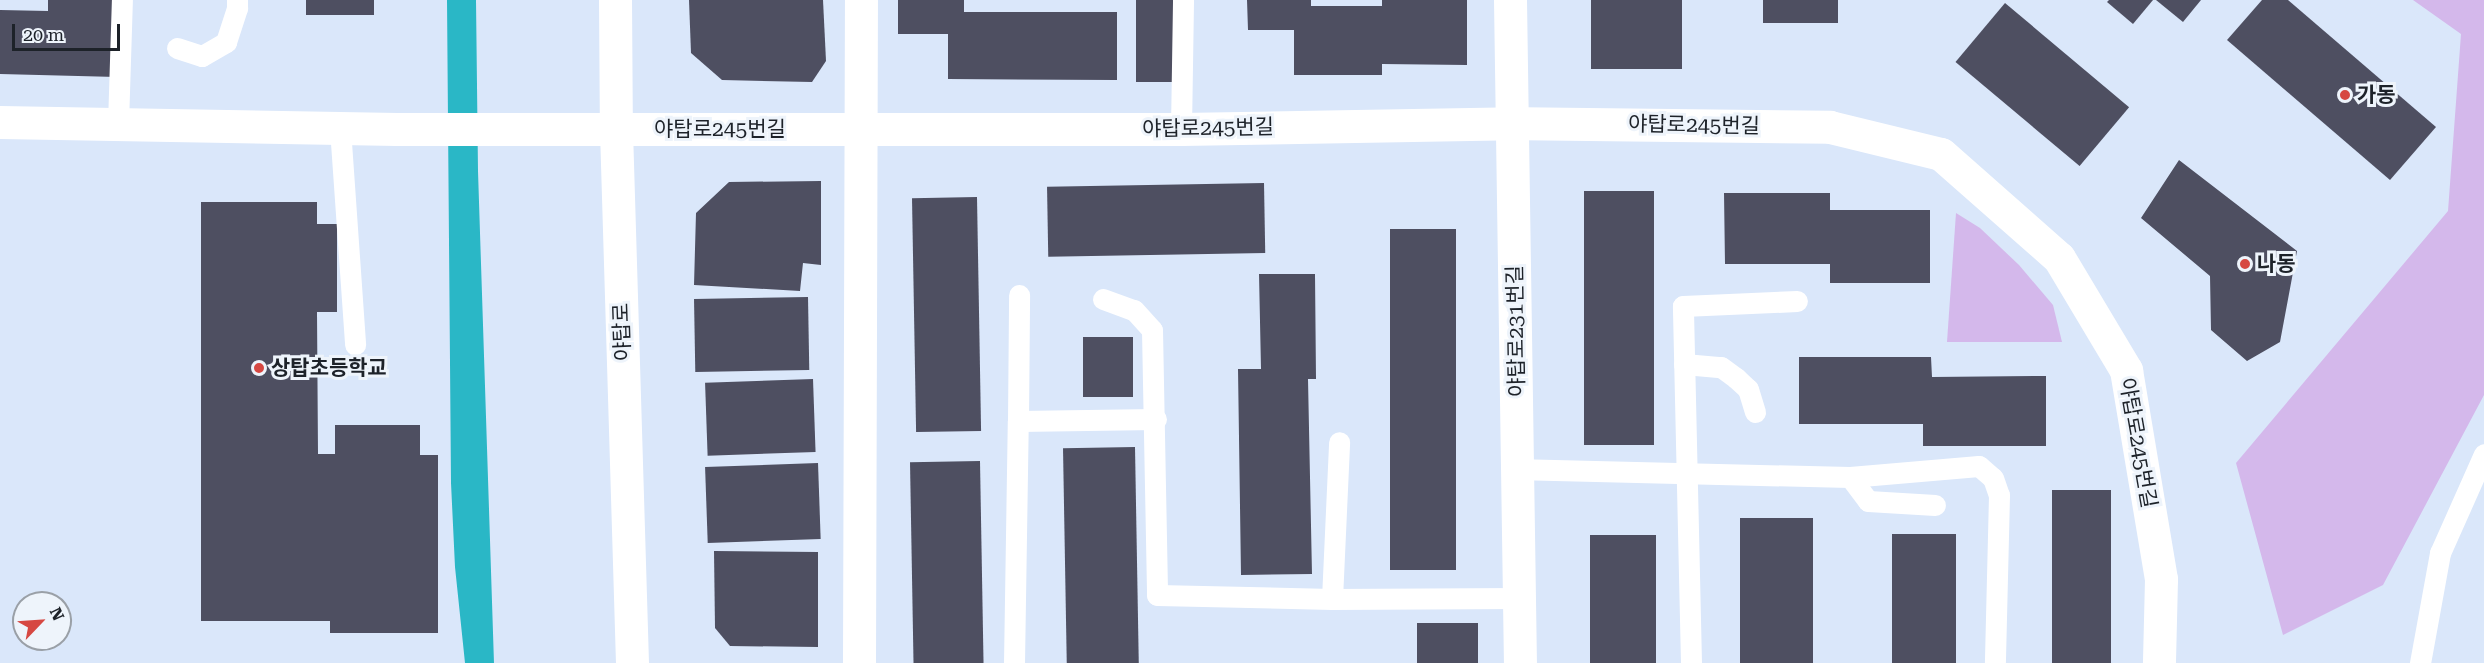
<!DOCTYPE html>
<html>
<head>
<meta charset="utf-8">
<style>
  body { margin:0 }
  #map { position:relative; width:2484px; height:663px; overflow:hidden; background:#dae7fa; font-family:"Roboto Serif","Noto Sans KR",serif }
  div>[style] { position:absolute }
  [style*='--x'] { left:calc(var(--x)*1px); top:calc(var(--y)*1px); width:calc(var(--w)*1px); rotate:calc(var(--a)*1deg) }
  .green>* { inset:0; background:#d4b8eb }
  .water>* { inset:0; background:#2ab7c6 }
  .building>* { inset:0; background:#4e4f61; transform-origin:0 0 }
  .service>* { height:21px; margin:-10.5px; padding:0 10.5px; transform-origin:10.5px; border-radius:10.5px; background:#fff }
  .minor>* { height:33px; margin:-16.5px; padding:0 16.5px; transform-origin:16.5px; border-radius:16.5px; background:#fff }
  .dots>* { width:16px; height:16px; translate:-50% -50%; box-sizing:border-box; border:3px solid #eef4fb; border-radius:50% }
  span { translate:-50% -50%; white-space:nowrap; text-align:center; line-height:1.15; -webkit-text-stroke:6px #eef4fb; paint-order:stroke }
  .poi-label { font-size:21px; color:#1d2229; font-weight:700 }
  .left { translate:0 -50%; text-align:left }
  .street-label { font-size:21px; color:#1d2229 }
  .north { position:absolute; left:12px; top:591px; width:60px; height:60px; box-sizing:border-box; background:#eef4fb; border:2px solid #9aa0a7; border-radius:50%; rotate:65deg; font-size:16px; font-weight:700; line-height:24px; text-align:center; color:#1d2229 }
  .north::after { content:''; display:block; margin:auto; width:21px; height:27px; background:#d64842; clip-path:polygon(50% 0,100% 100%,50% 72%,0 100%) }
  .scale { position:absolute; left:12px; top:24px; width:108px; height:27px; box-sizing:border-box; border:3px solid #1d2229; border-top:0; padding-left:8px; font-size:18px; line-height:21px; white-space:nowrap; color:#1d2229; -webkit-text-stroke:4px #eef4fb; paint-order:stroke }
</style>
</head>
<body>
<div id="map">
  <div class="green">
    <i style="clip-path:polygon(2413px 0,2484px 0,2484px 395px,2383px 585px,2283px 635px,2236px 463px,2448px 211px,2461px 34px)"></i>
    <i style="clip-path:polygon(1956px 213px,1980px 228px,2019px 265px,2053px 305px,2062px 342px,1947px 342px)"></i>
  </div>
  <div class="water">
    <i style="clip-path:polygon(447px 0,476px 0,478px 171px,494px 663px,465px 663px,455px 567px,451px 483px)"></i>
  </div>
  <div class="building">
    <i style="clip-path:polygon(48px 0,119px 0,117px 77px,0 74px,0 10px,48px 11px)"></i>
    <i style="left:306px;top:0;width:68px;height:15px"></i>
    <i style="clip-path:polygon(689px 0,823px 0,826px 61px,812px 82px,722px 80px,691px 53px)"></i>
    <i style="clip-path:polygon(898px 0,964px 0,964px 12px,1117px 12px,1117px 80px,948px 79px,948px 34px,898px 34px)"></i>
    <i style="left:1136px;top:0;width:45px;height:82px"></i>
    <i style="clip-path:polygon(1247px 0,1311px 0,1311px 6px,1382px 6px,1382px 0,1467px 0,1467px 65px,1382px 64px,1382px 75px,1294px 75px,1294px 30px,1248px 30px)"></i>
    <i style="left:1591px;top:0;width:91px;height:69px"></i>
    <i style="left:1763px;top:0;width:75px;height:23px"></i>
    <i style="clip-path:polygon(2109px 0,2153px 0,2133px 24px,2107px 2px)"></i>
    <i style="clip-path:polygon(2156px 0,2201px 0,2183px 22px)"></i>
    <i style="clip-path:polygon(2262px 0,2288px 0,2436px 127px,2390px 180px,2227px 40px)"></i>
    <i style="left:2005px;top:3px;width:162px;height:77px;rotate:40deg"></i>
    <i style="clip-path:polygon(2179px 160px,2297px 251px,2280px 342px,2247px 361px,2211px 330px,2210px 276px,2141px 218px)"></i>
    <i style="clip-path:polygon(821px 181px,821px 265px,803px 263px,800px 291px,694px 285px,696px 213px,729px 182px)"></i>
    <i style="left:1264px;top:183px;width:70px;height:217px;rotate:89deg"></i>
    <i style="left:1584px;top:191px;width:70px;height:254px"></i>
    <i style="clip-path:polygon(1724px 193px,1830px 193px,1830px 210px,1930px 210px,1930px 283px,1830px 283px,1830px 264px,1725px 264px)"></i>
    <i style="left:977px;top:197px;width:234px;height:65px;rotate:89deg"></i>
    <i style="clip-path:polygon(201px 202px,317px 202px,317px 224px,337px 224px,337px 312px,317px 312px,318px 454px,335px 454px,335px 425px,420px 425px,420px 455px,438px 455px,438px 633px,330px 633px,330px 621px,201px 621px)"></i>
    <i style="left:1390px;top:229px;width:66px;height:341px"></i>
    <i style="clip-path:polygon(1259px 274px,1315px 274px,1316px 379px,1308px 379px,1312px 574px,1241px 575px,1238px 369px,1261px 369px)"></i>
    <i style="left:808px;top:297px;width:73px;height:114px;rotate:89deg"></i>
    <i style="left:1083px;top:337px;width:50px;height:60px"></i>
    <i style="clip-path:polygon(1799px 357px,1931px 357px,1932px 377px,2046px 376px,2046px 446px,1923px 446px,1923px 424px,1799px 424px)"></i>
    <i style="left:813px;top:379px;width:73px;height:108px;rotate:88deg"></i>
    <i style="left:1135px;top:447px;width:216px;height:72px;rotate:89deg"></i>
    <i style="left:980px;top:461px;width:202px;height:70px;rotate:89deg"></i>
    <i style="left:818px;top:463px;width:76px;height:113px;rotate:88deg"></i>
    <i style="left:2052px;top:490px;width:59px;height:173px"></i>
    <i style="left:1740px;top:518px;width:73px;height:145px"></i>
    <i style="left:1892px;top:534px;width:64px;height:129px"></i>
    <i style="left:1590px;top:535px;width:66px;height:128px"></i>
    <i style="clip-path:polygon(714px 551px,818px 552px,818px 647px,730px 646px,715px 628px)"></i>
    <i style="left:1417px;top:623px;width:61px;height:40px"></i>
  </div>
  <div class="service">
    <i style="--x:177;--y:48;--w:26;--a:18"></i>
    <i style="--x:202;--y:56;--w:28;--a:-30"></i>
    <i style="--x:226;--y:42;--w:36;--a:-72"></i>
    <i style="--x:237;--y:8;--w:8;--a:-90"></i>
    <i style="--x:118;--y:124;--w:124;--a:-88.2"></i>
    <i style="--x:340;--y:128;--w:217;--a:86"></i>
    <i style="--x:1181;--y:129;--w:129;--a:-89.1"></i>
    <i style="--x:1103;--y:299;--w:33;--a:20"></i>
    <i style="--x:1134;--y:310;--w:27;--a:48"></i>
    <i style="--x:1152;--y:330;--w:265;--a:88.9"></i>
    <i style="--x:1157;--y:595;--w:175;--a:1.3"></i>
    <i style="--x:1332;--y:599;--w:187;--a:-0.3"></i>
    <i style="--x:1684;--y:364;--w:37;--a:5"></i>
    <i style="--x:1721;--y:367;--w:19;--a:36"></i>
    <i style="--x:1736;--y:378;--w:16;--a:43"></i>
    <i style="--x:1748;--y:389;--w:24;--a:73"></i>
    <i style="--x:1018;--y:421;--w:126;--a:-89.5"></i>
    <i style="--x:1518;--y:469;--w:332;--a:1.4"></i>
    <i style="--x:1850;--y:477;--w:129;--a:-4.9"></i>
    <i style="--x:1979;--y:466;--w:18;--a:41"></i>
    <i style="--x:1993;--y:478;--w:18;--a:71"></i>
    <i style="--x:1999;--y:495;--w:168;--a:91.4"></i>
    <i style="--x:1850;--y:477;--w:30;--a:53"></i>
    <i style="--x:1868;--y:501;--w:67;--a:3.4"></i>
    <i style="--x:1332;--y:599;--w:157;--a:-87.4"></i>
    <i style="--x:1014;--y:663;--w:242;--a:-89.1"></i>
    <i style="--x:1018;--y:421;--w:138;--a:-0.8"></i>
    <i style="--x:1691;--y:663;--w:357;--a:-91.3"></i>
    <i style="--x:1683;--y:306;--w:114;--a:-2.5"></i>
    <i style="--x:2420;--y:663;--w:112;--a:-79.7"></i>
    <i style="--x:2440;--y:553;--w:108;--a:-66"></i>
  </div>
  <div class="minor">
    <i style="--x:615;--y:0;--w:130;--a:89.6"></i>
    <i style="--x:616;--y:130;--w:533;--a:88.28"></i>
    <i style="--x:1510;--y:0;--w:663;--a:89.14"></i>
    <i style="--x:0;--y:122;--w:397;--a:1"></i>
    <i style="--x:397;--y:129;--w:784;--a:0"></i>
    <i style="--x:1181;--y:129;--w:332;--a:-1"></i>
    <i style="--x:1513;--y:123;--w:317;--a:0.7"></i>
    <i style="--x:1830;--y:127;--w:114;--a:13.7"></i>
    <i style="--x:1941;--y:154;--w:157;--a:41.4"></i>
    <i style="--x:2059;--y:258;--w:131;--a:59.1"></i>
    <i style="--x:2126;--y:370;--w:212;--a:80.5"></i>
    <i style="--x:2161;--y:579;--w:84;--a:91.4"></i>
    <i style="--x:859;--y:663;--w:663;--a:-89.83"></i>
  </div>
  <div class="dots">
    <i style="left:2345px;top:95px;background:#d64842"></i>
    <i style="left:2245px;top:264px;background:#d64842"></i>
    <i style="left:259px;top:368px;background:#d64842"></i>
  </div>
  <div class="poi-label">
    <span class="left" style="left:2357px;top:95px">가동</span>
    <span class="left" style="left:2257px;top:264px">나동</span>
    <span class="left" style="left:271px;top:368px">상탑초등학교</span>
  </div>
  <div class="street-label">
    <span style="left:1694px;top:125px;rotate:1deg">야탑로245번길</span>
    <span style="left:1208px;top:128px;rotate:-1deg">야탑로245번길</span>
    <span style="left:720px;top:129px">야탑로245번길</span>
    <span style="left:1516px;top:331px;rotate:-91deg">야탑로231번길</span>
    <span style="left:622px;top:332px;rotate:-92deg">야탑로</span>
    <span style="left:2138px;top:443px;rotate:80deg">야탑로245번길</span>
  </div>
  <div class="north">N</div>
  <div class="scale">20 m</div>
</div>
</body>
</html>
